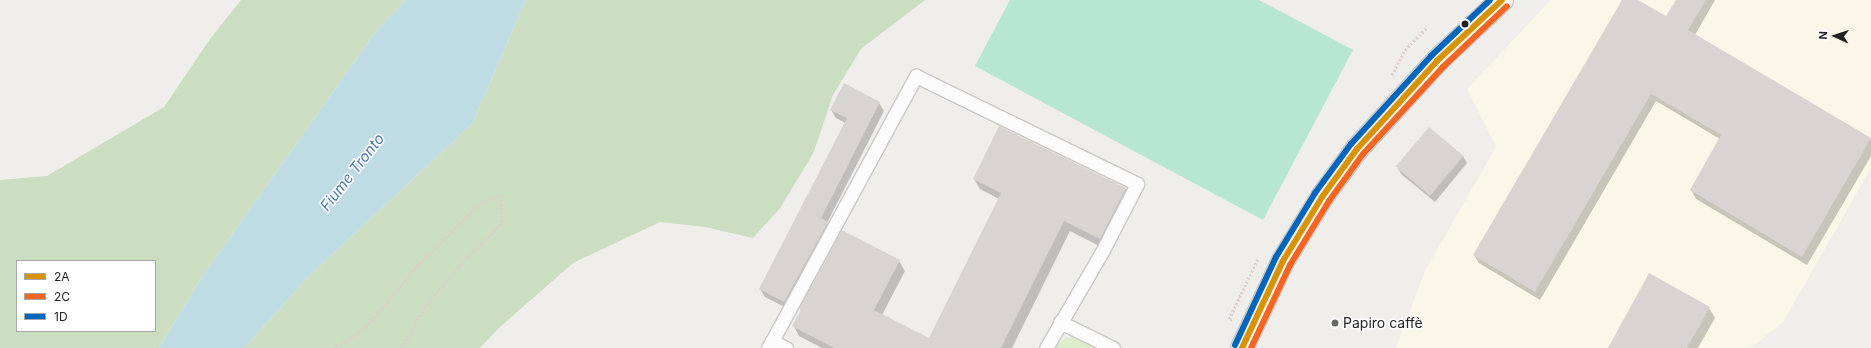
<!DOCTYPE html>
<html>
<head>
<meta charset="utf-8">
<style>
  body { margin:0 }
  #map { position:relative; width:1871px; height:348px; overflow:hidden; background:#f0eeeb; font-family:Inter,sans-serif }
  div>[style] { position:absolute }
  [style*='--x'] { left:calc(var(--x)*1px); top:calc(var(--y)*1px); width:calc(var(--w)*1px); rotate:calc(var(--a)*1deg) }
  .education>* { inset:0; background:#f8f7e8 }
  .grass>* { inset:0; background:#ddeccb }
  .forest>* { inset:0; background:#cbdec1 }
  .pitch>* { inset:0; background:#b7e6d2 }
  .water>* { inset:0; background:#bfdbe3 }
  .shadow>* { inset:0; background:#0003 }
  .building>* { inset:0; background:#d7d4d2; transform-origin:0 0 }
  .path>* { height:2.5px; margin-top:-1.25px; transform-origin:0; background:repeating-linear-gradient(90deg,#dccecd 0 2px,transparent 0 4px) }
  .roads { filter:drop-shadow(1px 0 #c9c8c7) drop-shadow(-1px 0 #c9c8c7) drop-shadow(0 1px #c9c8c7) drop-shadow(0 -1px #c9c8c7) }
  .lane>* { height:13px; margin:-6.5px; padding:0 6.5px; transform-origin:6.5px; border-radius:6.5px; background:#fdfcfc }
  .secondary>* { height:22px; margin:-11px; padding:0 11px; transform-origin:11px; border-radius:11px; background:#f4f4ed }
  .bus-1>* { height:6px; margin:-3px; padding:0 3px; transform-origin:3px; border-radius:3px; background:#d79205 }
  .bus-2>* { height:6px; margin:-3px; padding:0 3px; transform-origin:3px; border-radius:3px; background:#f26522 }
  .bus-3>* { height:6px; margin:-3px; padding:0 3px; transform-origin:3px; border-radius:3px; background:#0065bd }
  .dots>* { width:11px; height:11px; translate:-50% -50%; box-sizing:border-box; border:2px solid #fff; border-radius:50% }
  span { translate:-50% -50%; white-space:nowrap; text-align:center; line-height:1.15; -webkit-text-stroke:3px #fff; paint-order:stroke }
  .poi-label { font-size:14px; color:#222 }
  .left { translate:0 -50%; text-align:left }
  .water-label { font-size:15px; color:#4a7aab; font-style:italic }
  .legend { position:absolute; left:16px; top:260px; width:140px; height:72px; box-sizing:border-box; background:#fff; border:1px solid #a7a7a7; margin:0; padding:5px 7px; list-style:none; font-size:12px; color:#222 }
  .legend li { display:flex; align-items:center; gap:8px; height:20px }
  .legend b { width:20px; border:1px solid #a7a7a7 }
  .north { position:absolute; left:1815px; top:16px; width:40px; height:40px; -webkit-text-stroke:3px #fff; paint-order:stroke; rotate:273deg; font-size:11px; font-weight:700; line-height:16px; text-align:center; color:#222 }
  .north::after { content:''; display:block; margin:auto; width:14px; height:18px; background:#222; clip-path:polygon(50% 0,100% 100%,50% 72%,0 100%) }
</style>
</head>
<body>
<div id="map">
  <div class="education">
    <i style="clip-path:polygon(1551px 0,1871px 0,1871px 168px,1783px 322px,1751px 348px,1396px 348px,1426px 269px,1496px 147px,1467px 89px)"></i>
  </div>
  <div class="grass">
    <i style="clip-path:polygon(1078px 337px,1097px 348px,1054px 348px,1065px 338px)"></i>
  </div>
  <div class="forest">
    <i style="clip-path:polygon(evenodd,241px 0,406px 0,377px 30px,202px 277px,159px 348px,0 348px,0 180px,47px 176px,164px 107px,210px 39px,241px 0,17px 261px,155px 261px,155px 331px,17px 331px,17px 261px)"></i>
    <i style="clip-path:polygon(526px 0,925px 0,861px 49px,833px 95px,813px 154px,780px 208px,753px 238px,705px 227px,660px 222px,573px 263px,500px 327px,480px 348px,244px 348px,308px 277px,472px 124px)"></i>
  </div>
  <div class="pitch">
    <i style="clip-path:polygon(1010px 0,1259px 0,1353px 50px,1263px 220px,975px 66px)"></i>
  </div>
  <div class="water">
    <i style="clip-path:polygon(406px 0,526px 0,472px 124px,308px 277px,244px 348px,159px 348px,202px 277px,377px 30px)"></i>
  </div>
  <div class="shadow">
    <i style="clip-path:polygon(1623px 0,1636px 0,1666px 18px,1677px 0,1715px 0,1695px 35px,1871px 139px,1871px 156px,1807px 265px,1696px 199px,1691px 190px,1720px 139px,1656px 101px,1540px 300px,1479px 263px,1474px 255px)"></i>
    <i style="clip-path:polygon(879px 103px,884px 111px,827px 223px,832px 231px,789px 309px,765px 297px,760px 289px,845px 123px,836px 118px,831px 110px)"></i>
    <i style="clip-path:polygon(1463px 156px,1467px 163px,1435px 202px,1401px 174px,1398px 168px)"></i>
    <i style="clip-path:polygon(974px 179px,1125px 188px,1131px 198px,1105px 249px,1070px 231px,1012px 348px,822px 348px,799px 336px,794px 326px,801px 311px,800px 309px,842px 231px,899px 261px,905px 271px,882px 315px,929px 339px,999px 199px,980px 189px)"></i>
    <i style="clip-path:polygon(1709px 308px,1715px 318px,1698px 348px,1609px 348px)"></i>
  </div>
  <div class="building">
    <i style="clip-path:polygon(1622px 0,1638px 0,1666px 16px,1676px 0,1706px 0,1688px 30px,1871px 138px,1802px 257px,1690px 190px,1721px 135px,1651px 94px,1535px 292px,1473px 255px)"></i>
    <i style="clip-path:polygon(844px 83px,880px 102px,821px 218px,828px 222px,784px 302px,759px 289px,847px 118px,830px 110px)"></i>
    <i style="clip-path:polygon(999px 126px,1126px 188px,1100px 239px,1064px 221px,1001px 348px,834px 348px,792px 326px,801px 310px,799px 309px,842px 230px,900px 260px,874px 310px,929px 338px,1001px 193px,973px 179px)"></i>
    <i style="left:1429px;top:127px;width:45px;height:52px;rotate:40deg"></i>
    <i style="clip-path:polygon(1649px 273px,1710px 307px,1687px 348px,1608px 348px)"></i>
  </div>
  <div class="path">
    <i style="--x:1392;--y:75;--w:28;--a:-63"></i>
    <i style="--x:1405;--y:50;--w:32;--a:-46"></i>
    <i style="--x:1232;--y:320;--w:3;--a:-162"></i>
    <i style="--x:1229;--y:319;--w:68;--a:-64.6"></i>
    <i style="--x:336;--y:348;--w:37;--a:-35"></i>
    <i style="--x:366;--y:327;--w:80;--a:-50.1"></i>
    <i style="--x:417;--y:266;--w:91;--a:-44.6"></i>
    <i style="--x:482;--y:202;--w:21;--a:-17"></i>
    <i style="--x:502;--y:196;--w:29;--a:92"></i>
    <i style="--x:501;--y:225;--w:56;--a:135.7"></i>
    <i style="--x:461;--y:264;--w:57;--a:129.3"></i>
    <i style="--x:425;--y:308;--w:46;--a:119.9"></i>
  </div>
  <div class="roads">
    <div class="lane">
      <i style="--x:1060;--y:322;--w:59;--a:26.1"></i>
      <i style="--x:772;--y:341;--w:302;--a:-61.5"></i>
      <i style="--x:916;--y:76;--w:246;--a:26"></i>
      <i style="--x:1137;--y:184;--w:74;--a:117.3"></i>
      <i style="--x:1103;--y:250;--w:113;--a:120.2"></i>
      <i style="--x:768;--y:348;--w:8;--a:-60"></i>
      <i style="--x:772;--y:341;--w:16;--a:27"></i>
    </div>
    <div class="secondary">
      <i style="--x:1242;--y:348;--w:96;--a:-64.8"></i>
      <i style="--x:1283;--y:261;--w:75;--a:-58.6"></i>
      <i style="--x:1322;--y:197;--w:59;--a:-53.9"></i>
      <i style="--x:1357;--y:149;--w:119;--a:-47.7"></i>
      <i style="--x:1437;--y:61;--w:89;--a:-43.2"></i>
    </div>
  </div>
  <div class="bus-1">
    <i style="--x:1242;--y:348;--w:96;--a:-64.8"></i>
    <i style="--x:1283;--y:261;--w:75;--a:-58.6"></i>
    <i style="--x:1322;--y:197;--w:59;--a:-53.9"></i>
    <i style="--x:1357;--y:149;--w:119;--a:-47.7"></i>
    <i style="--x:1437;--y:61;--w:89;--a:-43.2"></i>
  </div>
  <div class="bus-2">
    <i style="--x:1251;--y:348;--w:92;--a:-64.8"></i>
    <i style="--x:1290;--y:265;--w:75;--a:-58.6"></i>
    <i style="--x:1329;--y:201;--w:58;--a:-54.1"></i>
    <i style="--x:1363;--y:154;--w:118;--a:-47.4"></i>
    <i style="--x:1443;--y:67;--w:88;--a:-43.6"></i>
  </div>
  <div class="bus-3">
    <i style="--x:1235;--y:345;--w:97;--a:-65"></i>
    <i style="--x:1276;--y:257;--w:75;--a:-58.6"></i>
    <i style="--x:1315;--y:193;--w:61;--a:-53.7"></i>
    <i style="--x:1351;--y:144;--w:119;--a:-47.7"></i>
    <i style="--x:1431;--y:56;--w:81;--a:-43.5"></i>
  </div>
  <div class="dots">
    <i style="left:1465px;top:24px;background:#222"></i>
    <i style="left:1335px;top:323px;background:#6a6968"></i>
  </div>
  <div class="poi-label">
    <span class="left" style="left:1343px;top:323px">Papiro caffè</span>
  </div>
  <div class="water-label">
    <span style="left:352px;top:172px;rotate:-52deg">Fiume Tronto</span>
  </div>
  <ul class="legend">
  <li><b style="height:5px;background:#d79205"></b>2A</li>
  <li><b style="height:5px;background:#f26522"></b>2C</li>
  <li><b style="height:5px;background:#0065bd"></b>1D</li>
  </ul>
  <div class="north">N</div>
</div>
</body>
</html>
